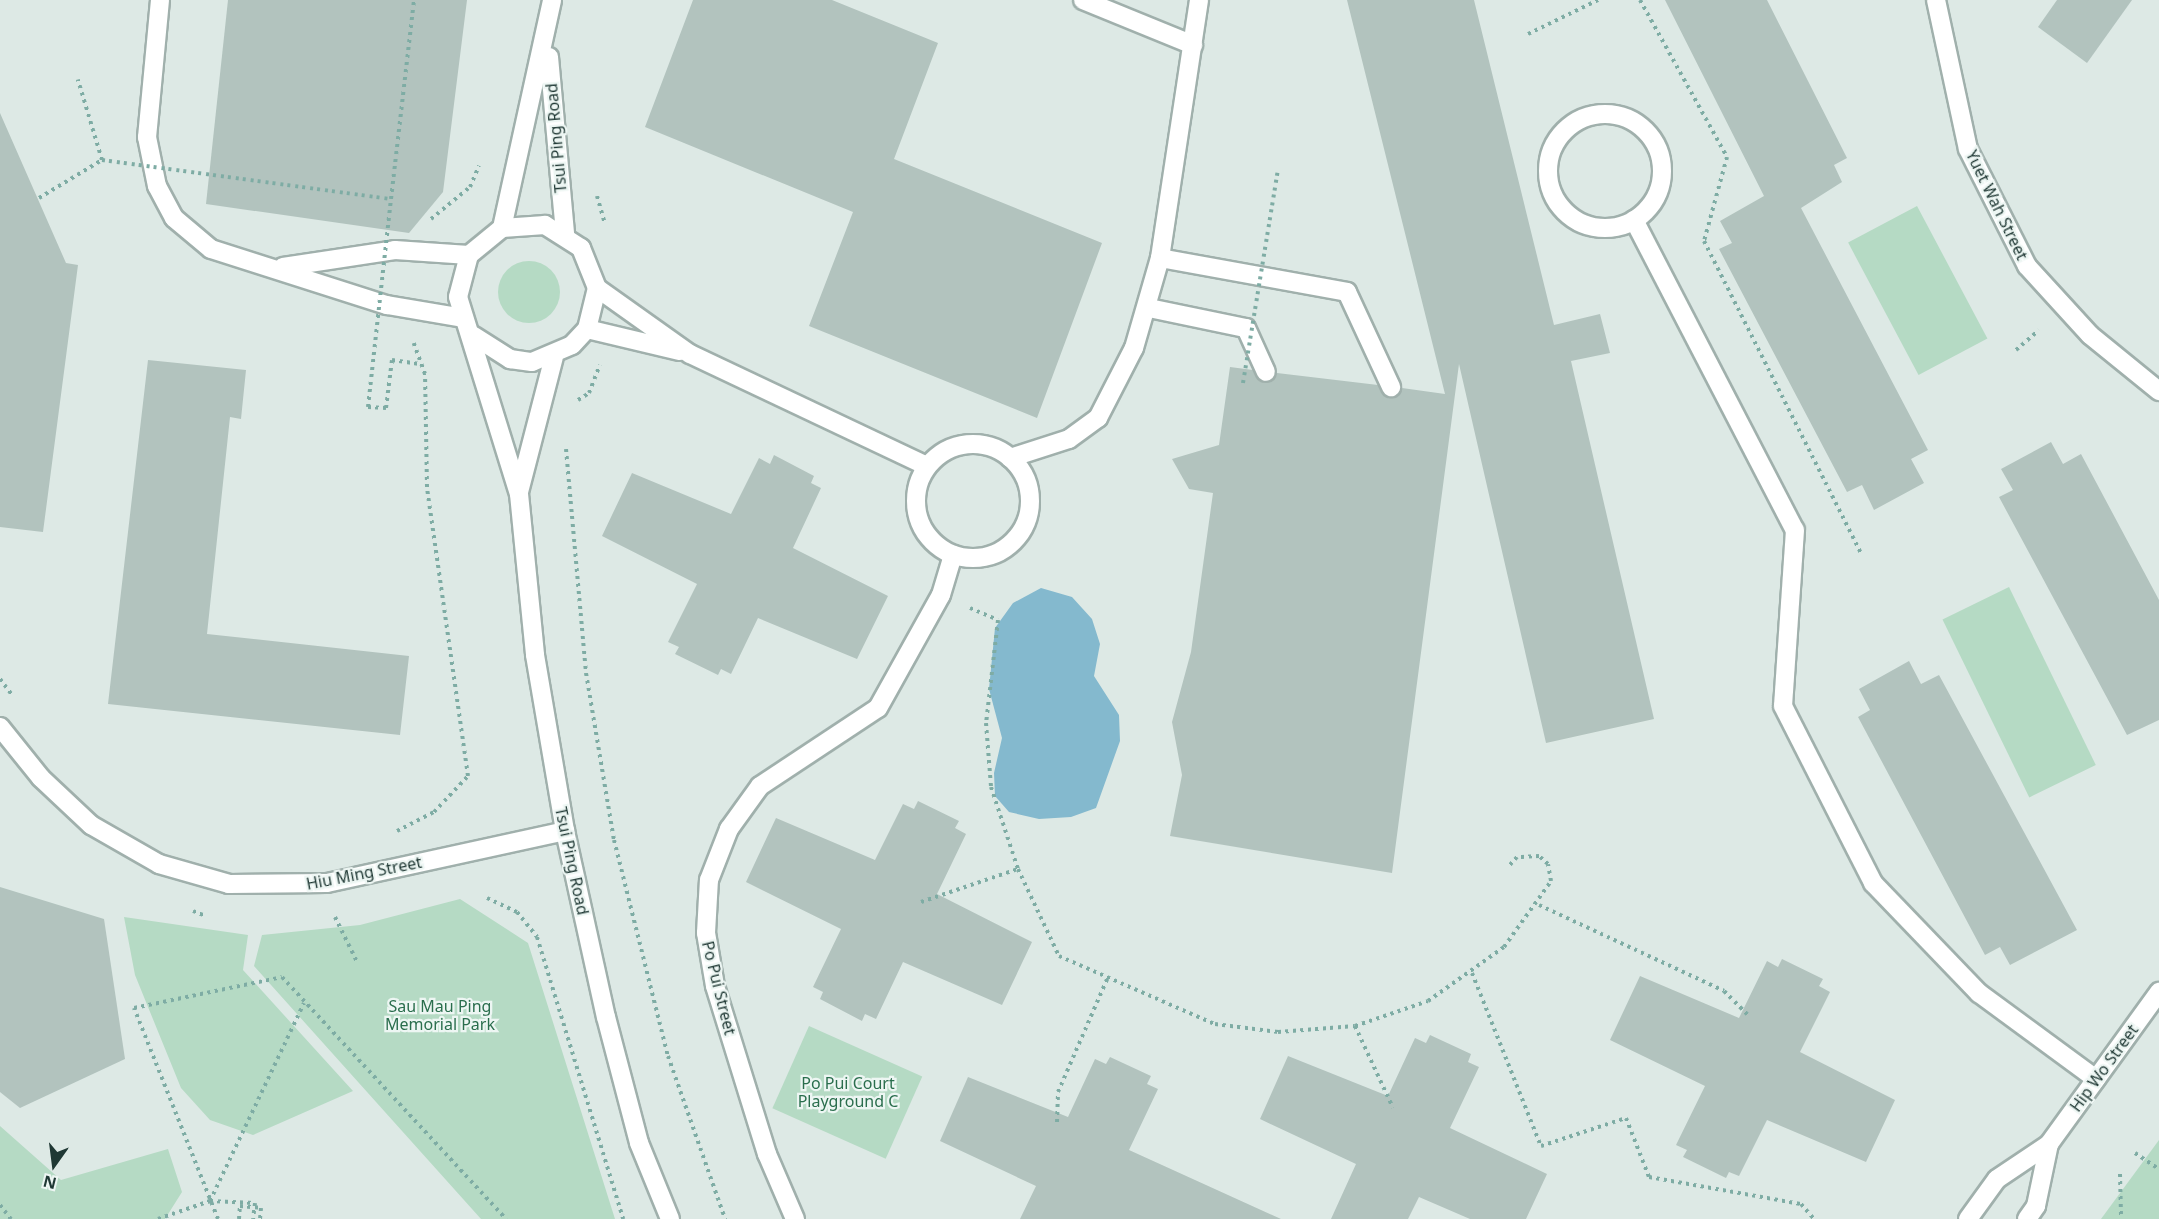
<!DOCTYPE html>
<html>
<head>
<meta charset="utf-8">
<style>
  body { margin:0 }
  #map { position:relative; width:2159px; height:1219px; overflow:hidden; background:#dde9e5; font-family:"Noto Sans",sans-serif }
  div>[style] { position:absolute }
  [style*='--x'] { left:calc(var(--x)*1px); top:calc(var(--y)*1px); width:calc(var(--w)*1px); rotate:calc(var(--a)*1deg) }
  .green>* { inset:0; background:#b5dac4; transform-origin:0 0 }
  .round { border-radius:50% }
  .water>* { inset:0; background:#84b9ce }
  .building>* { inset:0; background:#b2c3be }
  .path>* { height:4px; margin-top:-2px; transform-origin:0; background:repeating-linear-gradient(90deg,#7eaca4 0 3px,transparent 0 7.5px) }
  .roads { filter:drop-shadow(2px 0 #a0b0ac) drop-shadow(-2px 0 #a0b0ac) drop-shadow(0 2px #a0b0ac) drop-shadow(0 -2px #a0b0ac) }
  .service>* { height:18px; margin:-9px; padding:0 9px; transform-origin:9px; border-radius:9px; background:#fff }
  .service>.ring { margin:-9px; padding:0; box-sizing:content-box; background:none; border:18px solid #fff; border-radius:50% }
  .minor>* { height:18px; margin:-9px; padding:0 9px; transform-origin:9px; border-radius:9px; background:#fff }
  .tertiary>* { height:18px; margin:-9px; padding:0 9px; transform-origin:9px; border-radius:9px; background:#fff }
  .secondary>* { height:18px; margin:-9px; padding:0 9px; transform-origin:9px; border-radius:9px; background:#fff }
  .path-bridge>* { height:4px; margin-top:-2px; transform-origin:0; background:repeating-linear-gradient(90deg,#7eaca4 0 3px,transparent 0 7.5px) }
  span { translate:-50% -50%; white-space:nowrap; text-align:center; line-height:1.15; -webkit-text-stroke:4.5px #edf6f3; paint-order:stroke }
  .street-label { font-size:16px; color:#1f3834 }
  .park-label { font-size:16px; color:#2a6e4d }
  .north { position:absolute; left:24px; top:1135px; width:60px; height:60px; -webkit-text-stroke:4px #edf6f3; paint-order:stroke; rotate:194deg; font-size:16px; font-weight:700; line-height:24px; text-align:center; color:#1f3834 }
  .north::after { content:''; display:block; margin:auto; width:21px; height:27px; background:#1f3834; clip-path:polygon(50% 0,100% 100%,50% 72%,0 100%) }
</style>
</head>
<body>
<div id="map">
  <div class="green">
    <i style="left:1917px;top:206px;width:150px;height:78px;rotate:62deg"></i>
    <i class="round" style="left:498px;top:261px;width:62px;height:62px"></i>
    <i style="left:2009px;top:587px;width:198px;height:74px;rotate:64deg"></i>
    <i style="clip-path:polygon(460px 899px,528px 943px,615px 1219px,481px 1219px,254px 966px,262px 935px,360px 925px)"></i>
    <i style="clip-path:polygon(124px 917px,248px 935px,243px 970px,353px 1091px,253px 1135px,210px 1120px,181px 1088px,135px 975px)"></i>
    <i style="left:809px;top:1026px;width:124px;height:90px;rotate:24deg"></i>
    <i style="clip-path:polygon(0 1126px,61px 1180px,168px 1149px,182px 1192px,165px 1219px,0 1219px)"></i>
    <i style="clip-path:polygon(2159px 1140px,2159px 1219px,2101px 1219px)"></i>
  </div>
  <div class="water">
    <i style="clip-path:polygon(1041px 588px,1072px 597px,1092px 619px,1100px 644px,1094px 676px,1119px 715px,1120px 741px,1096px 808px,1071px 817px,1039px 819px,1009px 812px,995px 796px,994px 773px,1002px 738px,989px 689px,995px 628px,1013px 603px)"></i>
  </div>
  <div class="building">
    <i style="clip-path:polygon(228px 0,467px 0,443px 192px,409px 233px,206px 204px)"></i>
    <i style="clip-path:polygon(693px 0,832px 0,938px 43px,894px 159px,1102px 243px,1037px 418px,809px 326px,853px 212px,645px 127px)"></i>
    <i style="clip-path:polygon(1347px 0,1474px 0,1554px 325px,1600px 314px,1610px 353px,1571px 361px,1654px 719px,1546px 743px,1459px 364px,1392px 873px,1170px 836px,1182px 775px,1172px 722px,1191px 652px,1213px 493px,1189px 489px,1172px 459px,1219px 445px,1230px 367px,1253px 370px,1264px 383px,1277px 373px,1378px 385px,1389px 398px,1402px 388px,1445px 394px)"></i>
    <i style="clip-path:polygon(1665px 0,1767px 0,1847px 158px,1834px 165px,1842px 182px,1801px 208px,1928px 450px,1911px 459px,1924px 483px,1874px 510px,1862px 485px,1847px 492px,1719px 249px,1732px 243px,1720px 221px,1764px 196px)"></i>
    <i style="clip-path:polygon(2057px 0,2132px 0,2087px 63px,2038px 27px)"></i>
    <i style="clip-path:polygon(0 113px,66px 263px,78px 265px,43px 532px,0 527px)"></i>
    <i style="clip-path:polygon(148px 360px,246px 370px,241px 419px,230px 417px,207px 634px,409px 656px,400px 735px,108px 704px)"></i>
    <i style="clip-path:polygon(2051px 442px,2063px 464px,2081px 454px,2159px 600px,2159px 720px,2127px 735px,1999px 497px,2013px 490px,2001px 469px)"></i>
    <i style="clip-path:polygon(774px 455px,814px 476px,811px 483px,821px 488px,793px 548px,888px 596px,857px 659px,758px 618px,731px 674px,721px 669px,718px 675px,675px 654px,679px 647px,668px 642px,697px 584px,602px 536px,632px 473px,731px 514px,759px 458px,770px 464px)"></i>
    <i style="clip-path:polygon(1909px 661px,1921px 684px,1939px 675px,2077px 930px,2010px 965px,2000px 947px,1985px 955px,1858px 717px,1870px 710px,1859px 689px)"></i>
    <i style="clip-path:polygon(918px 801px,959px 821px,955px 828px,966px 834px,937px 894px,1032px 942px,1002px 1005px,903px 962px,876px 1019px,865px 1014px,862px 1021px,820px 999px,823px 992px,813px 987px,841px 929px,746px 882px,776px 818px,875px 860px,903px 804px,914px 809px)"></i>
    <i style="clip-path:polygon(0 887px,104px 919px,125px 1059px,20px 1108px,0 1092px)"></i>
    <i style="clip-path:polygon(1782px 959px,1823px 979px,1819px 986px,1830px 992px,1800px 1052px,1895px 1100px,1866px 1162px,1767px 1120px,1739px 1176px,1729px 1172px,1726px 1178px,1683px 1157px,1687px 1150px,1676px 1145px,1705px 1086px,1610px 1040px,1640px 976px,1739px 1018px,1767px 961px,1778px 967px)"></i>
    <i style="clip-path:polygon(1430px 1035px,1471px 1054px,1468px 1062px,1479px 1067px,1450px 1128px,1547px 1174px,1526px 1219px,1470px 1219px,1419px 1197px,1408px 1219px,1331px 1219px,1356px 1164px,1260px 1119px,1288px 1056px,1388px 1096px,1415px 1038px,1426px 1043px)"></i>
    <i style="clip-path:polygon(1110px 1057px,1151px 1076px,1147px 1084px,1158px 1089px,1129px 1150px,1281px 1219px,1020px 1219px,1036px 1186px,940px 1141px,968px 1077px,1068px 1117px,1095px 1059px,1106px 1064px)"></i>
  </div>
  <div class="path">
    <i style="--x:1640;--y:0;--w:179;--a:61"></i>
    <i style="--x:1727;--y:157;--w:87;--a:105.3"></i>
    <i style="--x:1704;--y:241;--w:349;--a:63.3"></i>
    <i style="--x:1528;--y:34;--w:78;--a:-25.9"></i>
    <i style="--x:597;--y:196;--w:29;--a:74"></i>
    <i style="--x:39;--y:198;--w:74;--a:-31.1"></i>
    <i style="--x:102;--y:160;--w:84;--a:-106.7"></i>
    <i style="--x:431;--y:219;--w:50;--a:-39.4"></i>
    <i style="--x:470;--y:187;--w:23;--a:-67"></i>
    <i style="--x:2016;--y:350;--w:30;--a:-41"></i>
    <i style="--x:578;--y:400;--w:13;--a:-32"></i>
    <i style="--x:589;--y:393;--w:30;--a:-69"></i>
    <i style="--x:368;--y:407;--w:18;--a:3"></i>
    <i style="--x:386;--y:408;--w:48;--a:-82.9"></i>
    <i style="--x:392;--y:360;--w:28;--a:8"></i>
    <i style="--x:566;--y:449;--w:225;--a:84.9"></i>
    <i style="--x:586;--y:673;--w:169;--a:80.5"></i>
    <i style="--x:614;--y:840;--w:223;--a:76"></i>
    <i style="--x:668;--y:1056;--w:173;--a:70.7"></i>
    <i style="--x:970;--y:608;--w:30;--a:23"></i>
    <i style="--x:998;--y:620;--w:104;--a:96.6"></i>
    <i style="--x:986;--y:723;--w:64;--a:85.5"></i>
    <i style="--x:991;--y:787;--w:86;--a:71.8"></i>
    <i style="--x:1018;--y:869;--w:96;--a:64.8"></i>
    <i style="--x:1059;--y:956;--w:170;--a:23.6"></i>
    <i style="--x:1215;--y:1024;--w:64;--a:7.2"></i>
    <i style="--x:1278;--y:1032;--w:77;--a:-4.5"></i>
    <i style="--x:1355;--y:1026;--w:77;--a:-18.9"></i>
    <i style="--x:1428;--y:1001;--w:93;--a:-35.4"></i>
    <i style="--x:1504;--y:947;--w:81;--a:-54.5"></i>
    <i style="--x:1551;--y:881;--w:17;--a:-100"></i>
    <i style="--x:1548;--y:864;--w:12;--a:-138"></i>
    <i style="--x:1539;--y:856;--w:22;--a:177"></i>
    <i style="--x:1517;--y:857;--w:13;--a:132"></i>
    <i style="--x:0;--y:679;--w:21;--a:53"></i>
    <i style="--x:397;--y:831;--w:42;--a:-27.2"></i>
    <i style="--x:434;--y:812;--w:50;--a:-46.6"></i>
    <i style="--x:468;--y:776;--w:292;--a:-98.1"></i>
    <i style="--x:427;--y:487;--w:113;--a:-91"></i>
    <i style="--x:425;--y:374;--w:33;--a:-110"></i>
    <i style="--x:487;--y:898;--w:33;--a:25"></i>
    <i style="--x:517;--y:912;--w:32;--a:51"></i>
    <i style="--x:537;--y:937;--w:295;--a:73"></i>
    <i style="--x:921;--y:902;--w:102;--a:-18.8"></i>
    <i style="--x:1539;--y:905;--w:204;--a:24.9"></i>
    <i style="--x:1724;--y:991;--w:35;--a:45"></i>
    <i style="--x:193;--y:911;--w:14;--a:21"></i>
    <i style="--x:335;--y:917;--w:52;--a:63.9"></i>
    <i style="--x:1472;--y:973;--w:186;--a:68.3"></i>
    <i style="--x:1541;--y:1146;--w:89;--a:-18.2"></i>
    <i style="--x:1626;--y:1118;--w:63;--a:68.7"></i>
    <i style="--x:1649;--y:1177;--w:154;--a:10.1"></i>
    <i style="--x:1801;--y:1204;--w:20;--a:49"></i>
    <i style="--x:1355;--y:1026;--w:90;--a:65.1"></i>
    <i style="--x:1057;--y:1122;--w:30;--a:-88"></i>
    <i style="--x:1058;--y:1092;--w:125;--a:-66.5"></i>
    <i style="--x:2135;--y:1153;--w:29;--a:34"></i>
    <i style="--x:2120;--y:1174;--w:41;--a:88.6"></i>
    <i style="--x:210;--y:1201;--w:45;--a:2.5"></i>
    <i style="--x:255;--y:1203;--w:16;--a:97"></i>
    <i style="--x:0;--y:1205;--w:18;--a:52"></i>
    <i style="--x:158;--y:1219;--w:55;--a:-19.1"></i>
    <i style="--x:210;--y:1201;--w:219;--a:-64.6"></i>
    <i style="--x:218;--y:1219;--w:227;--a:-111.7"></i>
    <i style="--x:134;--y:1008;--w:151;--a:-11.8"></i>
    <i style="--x:282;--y:977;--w:330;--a:47.2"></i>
  </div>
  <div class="roads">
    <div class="service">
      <i style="--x:160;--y:0;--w:138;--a:95.4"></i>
      <i style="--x:147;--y:137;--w:50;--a:78.5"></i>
      <i style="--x:157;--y:186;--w:36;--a:62"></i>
      <i style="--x:174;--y:218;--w:48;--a:40"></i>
      <i style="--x:211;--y:249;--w:185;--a:17.7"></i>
      <i style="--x:387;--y:305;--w:77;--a:9.7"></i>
      <i style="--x:1083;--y:0;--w:119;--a:22.2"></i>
      <i class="ring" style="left:1548px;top:114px;width:96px;height:96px"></i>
      <i style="--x:1634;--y:220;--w:349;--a:62.6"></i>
      <i style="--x:1795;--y:530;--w:176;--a:93.9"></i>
      <i style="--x:1783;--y:706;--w:199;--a:63"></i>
      <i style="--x:1873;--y:883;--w:153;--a:46.1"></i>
      <i style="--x:1979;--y:993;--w:145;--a:36.3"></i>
      <i style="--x:1160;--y:258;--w:190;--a:10.3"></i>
      <i style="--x:1347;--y:292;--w:105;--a:65.1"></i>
      <i style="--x:283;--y:267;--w:113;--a:-8.6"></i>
      <i style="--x:395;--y:250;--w:74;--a:3.9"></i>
      <i style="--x:597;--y:288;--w:114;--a:35.4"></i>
      <i style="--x:690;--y:354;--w:262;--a:25.3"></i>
      <i style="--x:1149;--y:308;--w:99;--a:11.7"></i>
      <i style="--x:1246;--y:328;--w:48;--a:65.6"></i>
      <i style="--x:587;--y:329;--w:95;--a:13.4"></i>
      <i class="ring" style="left:916px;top:444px;width:96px;height:96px"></i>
      <i style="--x:1010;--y:458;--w:62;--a:-17.9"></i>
      <i style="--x:1069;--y:439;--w:36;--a:-36"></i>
      <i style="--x:1098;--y:418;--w:79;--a:-62.8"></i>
      <i style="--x:1134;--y:348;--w:94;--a:-73.9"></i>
      <i style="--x:1160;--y:258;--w:261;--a:-81.4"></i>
      <i style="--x:795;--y:1219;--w:71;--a:-113.3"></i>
      <i style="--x:767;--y:1154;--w:176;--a:-107.2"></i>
      <i style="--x:715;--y:986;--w:54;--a:-99.6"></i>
      <i style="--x:706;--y:933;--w:53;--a:-86.8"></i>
      <i style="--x:709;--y:880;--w:55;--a:-68.6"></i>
      <i style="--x:729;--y:829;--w:53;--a:-54.2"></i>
      <i style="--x:760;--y:786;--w:141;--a:-33.5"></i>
      <i style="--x:878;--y:708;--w:129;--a:-60.9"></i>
      <i style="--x:941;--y:595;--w:42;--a:-73.3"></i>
    </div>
    <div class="minor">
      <i style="--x:1936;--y:0;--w:152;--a:77.9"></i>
      <i style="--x:1968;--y:149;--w:131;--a:63.2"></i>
      <i style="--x:2027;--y:266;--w:93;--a:47.6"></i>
      <i style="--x:2090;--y:335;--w:89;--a:39.1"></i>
      <i style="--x:0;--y:727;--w:65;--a:51.2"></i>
      <i style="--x:41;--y:778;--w:69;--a:43.2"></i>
      <i style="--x:91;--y:825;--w:78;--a:29.8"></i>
      <i style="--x:159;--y:864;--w:73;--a:15.9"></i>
      <i style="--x:229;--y:884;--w:98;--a:-0.6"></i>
      <i style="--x:327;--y:883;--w:244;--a:-12.3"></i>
    </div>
    <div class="tertiary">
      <i style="--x:549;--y:57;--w:178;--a:84.8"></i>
      <i style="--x:502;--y:228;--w:233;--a:-77.6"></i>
      <i style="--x:474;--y:336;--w:43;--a:32.6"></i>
      <i style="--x:510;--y:359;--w:22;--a:8"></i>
      <i style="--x:532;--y:362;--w:43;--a:-23"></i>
      <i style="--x:572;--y:345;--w:22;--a:-47"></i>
      <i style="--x:587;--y:329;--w:42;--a:-76.3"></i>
      <i style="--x:597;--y:288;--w:43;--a:-111.8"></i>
      <i style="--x:581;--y:248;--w:43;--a:-147.4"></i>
      <i style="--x:545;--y:225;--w:43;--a:176"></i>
      <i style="--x:502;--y:228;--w:43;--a:140.7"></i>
      <i style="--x:469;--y:255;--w:43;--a:104.7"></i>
      <i style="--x:458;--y:297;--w:206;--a:72.8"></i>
      <i style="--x:519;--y:494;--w:162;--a:84.3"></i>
      <i style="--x:535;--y:655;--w:179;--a:80.3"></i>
      <i style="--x:565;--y:831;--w:190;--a:77.6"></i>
      <i style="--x:606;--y:1017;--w:130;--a:75.3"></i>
      <i style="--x:639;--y:1143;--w:82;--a:67.8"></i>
      <i style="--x:519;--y:492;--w:139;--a:-75.5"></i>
    </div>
    <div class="secondary">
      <i style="--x:1968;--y:1219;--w:49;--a:-54.1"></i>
      <i style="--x:1997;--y:1179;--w:63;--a:-33.9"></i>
      <i style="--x:2049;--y:1144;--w:188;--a:-54.1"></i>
      <i style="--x:2027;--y:1219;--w:16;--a:-55"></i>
      <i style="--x:2036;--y:1206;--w:63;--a:-78.2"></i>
    </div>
  </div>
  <div class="path-bridge">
    <i style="--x:102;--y:160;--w:292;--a:7.7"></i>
    <i style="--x:391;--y:199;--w:200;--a:-83.4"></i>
    <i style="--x:1243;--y:383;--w:216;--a:-80.7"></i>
    <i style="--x:368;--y:407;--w:209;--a:-83.7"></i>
    <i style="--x:239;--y:1219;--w:13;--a:-86"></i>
    <i style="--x:240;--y:1206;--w:21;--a:5"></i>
    <i style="--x:261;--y:1208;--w:11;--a:95"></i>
  </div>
  <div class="street-label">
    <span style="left:556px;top:138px;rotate:-95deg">Tsui Ping Road</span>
    <span style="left:1997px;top:205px;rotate:64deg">Yuet Wah Street</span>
    <span style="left:572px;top:861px;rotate:78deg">Tsui Ping Road</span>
    <span style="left:364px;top:873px;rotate:-11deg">Hiu Ming Street</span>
    <span style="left:719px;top:988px;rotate:76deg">Po Pui Street</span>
    <span style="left:2104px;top:1068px;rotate:-54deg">Hip Wo Street</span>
  </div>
  <div class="park-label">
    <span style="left:440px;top:1015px">Sau Mau Ping<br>Memorial Park</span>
    <span style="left:848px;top:1092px">Po Pui Court<br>Playground C</span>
  </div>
  <div class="north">N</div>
</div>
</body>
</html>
